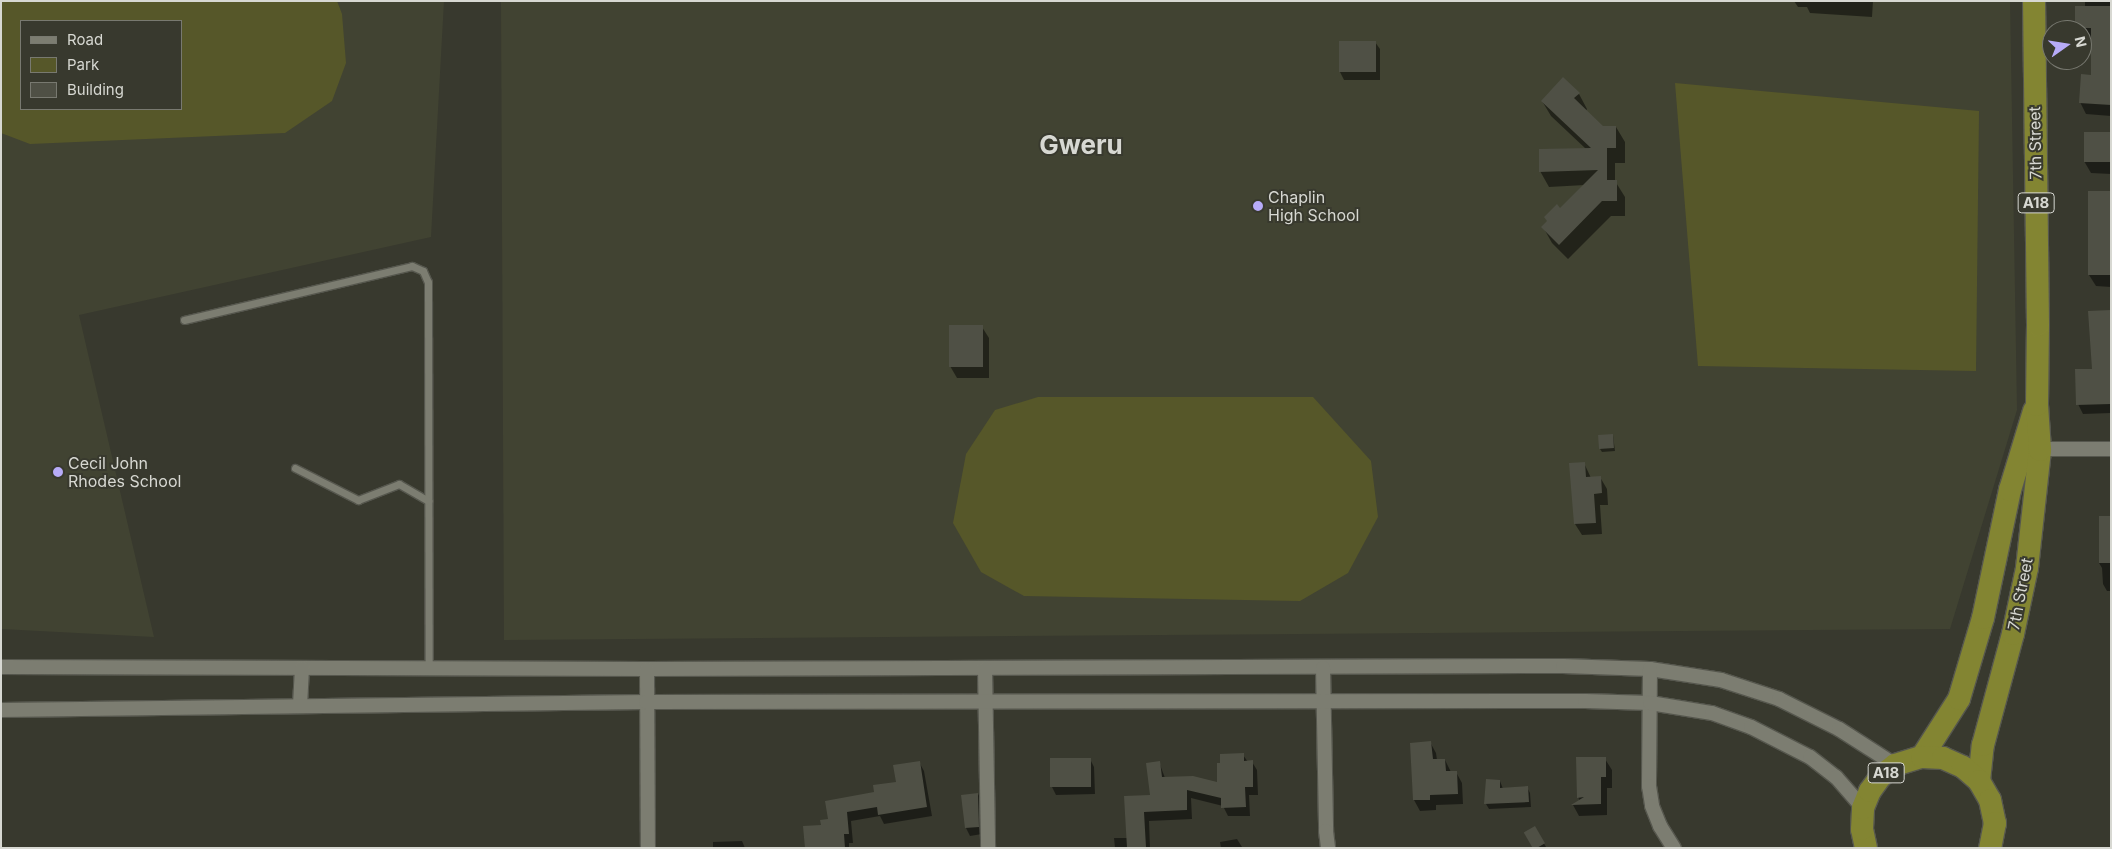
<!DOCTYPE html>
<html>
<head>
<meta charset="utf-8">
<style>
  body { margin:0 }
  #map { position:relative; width:2112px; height:849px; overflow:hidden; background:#38392e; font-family:Inter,sans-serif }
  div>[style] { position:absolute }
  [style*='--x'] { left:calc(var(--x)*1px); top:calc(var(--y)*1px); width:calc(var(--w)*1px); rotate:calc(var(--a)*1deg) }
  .built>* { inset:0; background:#414332 }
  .green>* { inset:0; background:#565729 }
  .shadow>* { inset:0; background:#0007 }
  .building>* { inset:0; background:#4f5045; transform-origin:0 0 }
  .roads { filter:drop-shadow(1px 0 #56574e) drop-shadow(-1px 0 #56574e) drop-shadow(0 1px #56574e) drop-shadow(0 -1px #56574e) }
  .service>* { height:7px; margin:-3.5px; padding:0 3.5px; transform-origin:3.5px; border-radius:3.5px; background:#7c7d71 }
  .minor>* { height:14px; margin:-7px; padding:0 7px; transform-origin:7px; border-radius:7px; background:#7c7d71 }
  .trunk>* { height:22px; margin:-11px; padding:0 11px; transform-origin:11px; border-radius:11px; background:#838532 }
  .dots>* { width:14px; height:14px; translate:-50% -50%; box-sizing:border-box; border:2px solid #38392e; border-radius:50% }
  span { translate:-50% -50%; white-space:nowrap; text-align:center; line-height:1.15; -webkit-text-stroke:4px #38392e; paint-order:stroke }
  .shield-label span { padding:1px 4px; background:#38392e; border:1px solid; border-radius:4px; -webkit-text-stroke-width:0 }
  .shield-label { font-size:15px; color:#d7d8d2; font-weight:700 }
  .street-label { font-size:16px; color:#d7d8d2 }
  .poi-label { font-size:16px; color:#d7d8d2 }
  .left { translate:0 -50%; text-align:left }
  .town-label { font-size:26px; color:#d7d8d2; font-weight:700 }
  .frame { position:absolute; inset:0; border:2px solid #d7d8d2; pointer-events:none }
  .legend { position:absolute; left:20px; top:20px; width:162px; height:90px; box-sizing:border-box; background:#38392e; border:1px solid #787970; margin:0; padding:6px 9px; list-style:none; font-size:15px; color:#d7d8d2 }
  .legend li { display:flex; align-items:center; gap:10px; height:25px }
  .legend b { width:25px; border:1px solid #787970 }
  .north { position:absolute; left:2042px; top:20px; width:50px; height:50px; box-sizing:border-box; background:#38392e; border:1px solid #787970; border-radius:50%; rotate:77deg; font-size:14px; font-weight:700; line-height:20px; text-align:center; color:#d7d8d2 }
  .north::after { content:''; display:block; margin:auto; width:18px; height:22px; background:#b7abf8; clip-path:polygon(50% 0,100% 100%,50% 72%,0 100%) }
</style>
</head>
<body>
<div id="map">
  <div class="built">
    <i style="clip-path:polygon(evenodd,1px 1px,444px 1px,431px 237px,79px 315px,154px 637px,1px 629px,1px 1px,21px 21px,181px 21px,181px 109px,21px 109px,21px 21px)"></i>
    <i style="clip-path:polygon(501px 1px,2010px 1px,2017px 410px,1950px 629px,504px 640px)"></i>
  </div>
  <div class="green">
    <i style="clip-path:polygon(evenodd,1px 1px,337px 1px,342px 14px,346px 63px,332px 101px,285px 133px,30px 144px,1px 133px,1px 1px,21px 21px,181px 21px,181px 109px,21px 109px,21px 21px)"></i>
    <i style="clip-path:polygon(1675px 83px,1979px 111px,1976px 371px,1698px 366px)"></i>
    <i style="clip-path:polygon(1038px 397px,1313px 397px,1371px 461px,1378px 517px,1348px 573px,1300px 601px,1024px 596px,981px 572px,953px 523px,966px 454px,995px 410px)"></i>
  </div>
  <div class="shadow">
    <i style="clip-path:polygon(1794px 1px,1873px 1px,1872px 17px,1810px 13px,1807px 7px,1798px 7px)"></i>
    <i style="clip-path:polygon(2085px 1px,2111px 1px,2111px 116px,2086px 114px,2080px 102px,2092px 76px,2092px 39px,2082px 39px,2082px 30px,2076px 28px,2085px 7px)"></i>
    <i style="clip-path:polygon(1340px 42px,1375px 42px,1380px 49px,1380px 80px,1344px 80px,1340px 72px)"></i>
    <i style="clip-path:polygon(1579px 94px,1587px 109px,1586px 111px,1603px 127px,1616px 127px,1625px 142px,1625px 163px,1615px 163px,1615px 181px,1625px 197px,1625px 216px,1611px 216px,1568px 259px,1552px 243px,1543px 227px,1585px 185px,1549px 187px,1540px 171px,1586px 149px,1551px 116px,1542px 101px)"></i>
    <i style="clip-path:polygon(2111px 134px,2111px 174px,2091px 173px,2084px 161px)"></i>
    <i style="clip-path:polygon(2111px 193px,2111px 287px,2096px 286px,2089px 275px)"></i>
    <i style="clip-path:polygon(2111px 311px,2111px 413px,2083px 414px,2078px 404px,2093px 370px)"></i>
    <i style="clip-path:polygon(982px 327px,989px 338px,989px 378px,957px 378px,950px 366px)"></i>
    <i style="clip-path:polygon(1613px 435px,1615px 451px,1602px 452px,1600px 449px)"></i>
    <i style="clip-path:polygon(1584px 463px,1591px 478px,1600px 477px,1607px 489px,1608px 505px,1600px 505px,1602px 534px,1582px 535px,1575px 524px)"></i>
    <i style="clip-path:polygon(2111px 524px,2111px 591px,2107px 591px,2103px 584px,2102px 568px,2099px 563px)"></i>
    <i style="clip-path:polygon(1430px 742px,1436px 753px,1437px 760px,1445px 760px,1451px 772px,1456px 772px,1462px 783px,1463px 804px,1436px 805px,1436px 810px,1420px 811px,1414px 800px,1412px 744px)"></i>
    <i style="clip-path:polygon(1243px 755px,1248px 762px,1252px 762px,1257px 770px,1258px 795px,1249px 795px,1250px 816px,1228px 816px,1223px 806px,1191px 798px,1192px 819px,1149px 821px,1150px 848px,1115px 848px,1114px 838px,1128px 838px,1151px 796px,1159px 762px,1165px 778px,1218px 784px)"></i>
    <i style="clip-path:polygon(1090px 759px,1094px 767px,1095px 794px,1056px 795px,1052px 787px,1052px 760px)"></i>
    <i style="clip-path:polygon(1605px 759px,1612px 770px,1612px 788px,1607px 788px,1607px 815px,1579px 816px,1573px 805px,1580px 801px,1578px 797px)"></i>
    <i style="clip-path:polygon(919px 762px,924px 771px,932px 816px,884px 824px,880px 816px,851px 821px,853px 843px,849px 843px,849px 848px,807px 848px,822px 826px,876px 793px,898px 783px)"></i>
    <i style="clip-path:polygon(1500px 781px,1503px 789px,1527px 787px,1530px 793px,1531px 807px,1489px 809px,1486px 804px)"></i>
    <i style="clip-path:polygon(978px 794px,982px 801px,982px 834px,970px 836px,966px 828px,962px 796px)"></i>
    <i style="clip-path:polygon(1535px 828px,1546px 847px,1544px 848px,1534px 848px,1526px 834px)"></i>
    <i style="clip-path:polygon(1237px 839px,1242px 847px,1246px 848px,1221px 848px,1220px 842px)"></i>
    <i style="clip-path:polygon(742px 841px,745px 848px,713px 848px,713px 842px)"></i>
  </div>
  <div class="building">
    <i style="clip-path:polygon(2075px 6px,2111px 6px,2111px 105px,2079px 103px,2081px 74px,2091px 75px,2091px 28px,2075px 28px)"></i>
    <i style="left:1339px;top:41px;width:37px;height:31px"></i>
    <i style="clip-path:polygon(1563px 77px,1580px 93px,1574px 98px,1603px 126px,1616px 126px,1616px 148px,1607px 148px,1607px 180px,1617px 180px,1617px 201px,1602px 201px,1559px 245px,1541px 227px,1547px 221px,1544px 217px,1557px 204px,1560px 208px,1598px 170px,1539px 172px,1539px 149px,1591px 148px,1541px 101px)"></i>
    <i style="left:2084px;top:132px;width:27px;height:30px"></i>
    <i style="left:2088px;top:191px;width:23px;height:84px"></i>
    <i style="clip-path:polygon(2111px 310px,2111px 404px,2076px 405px,2075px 369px,2092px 369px,2088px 311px)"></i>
    <i style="left:949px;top:325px;width:34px;height:42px"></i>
    <i style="left:1613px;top:434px;width:14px;height:15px;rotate:86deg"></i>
    <i style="clip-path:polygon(1585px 462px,1586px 477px,1601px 476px,1602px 493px,1594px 494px,1596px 523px,1574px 524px,1569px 463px)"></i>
    <i style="left:2099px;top:516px;width:12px;height:47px"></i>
    <i style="clip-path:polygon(1431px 741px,1433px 759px,1445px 759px,1446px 771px,1457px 771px,1458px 794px,1430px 795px,1430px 800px,1413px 800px,1410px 743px)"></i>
    <i style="clip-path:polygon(1244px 753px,1244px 761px,1253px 760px,1253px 787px,1245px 787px,1246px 807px,1221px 808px,1221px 798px,1187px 790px,1187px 810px,1144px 812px,1146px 847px,1127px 848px,1124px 796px,1150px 795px,1146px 763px,1160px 761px,1162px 777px,1193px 776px,1217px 782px,1217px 763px,1220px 763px,1220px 754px)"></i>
    <i style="clip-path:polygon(1576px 757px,1606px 757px,1606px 777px,1601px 777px,1601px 804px,1571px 805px,1584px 797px,1577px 798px)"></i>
    <i style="left:1091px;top:758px;width:29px;height:41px;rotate:90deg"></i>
    <i style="clip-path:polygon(920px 761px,927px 807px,878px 815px,877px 807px,847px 812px,849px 834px,844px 834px,845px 848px,805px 848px,803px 826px,821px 825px,820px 820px,828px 819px,825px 801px,874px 792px,873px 785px,896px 782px,893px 765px)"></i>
    <i style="clip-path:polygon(1486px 779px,1500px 780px,1500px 788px,1528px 786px,1529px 802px,1484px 804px)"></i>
    <i style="clip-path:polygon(978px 793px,979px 827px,965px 828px,961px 795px)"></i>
    <i style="left:1535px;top:826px;width:20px;height:13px;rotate:60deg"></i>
  </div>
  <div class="roads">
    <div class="service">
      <i style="--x:184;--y:320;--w:234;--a:-13.3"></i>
      <i style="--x:412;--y:266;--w:12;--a:24"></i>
      <i style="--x:423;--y:271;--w:12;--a:66"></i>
      <i style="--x:428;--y:282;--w:387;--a:89.9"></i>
      <i style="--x:295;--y:468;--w:71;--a:26.9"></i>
      <i style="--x:358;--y:500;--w:44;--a:-21.3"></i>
      <i style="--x:399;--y:484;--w:34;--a:30"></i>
    </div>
    <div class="minor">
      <i style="--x:2034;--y:449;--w:77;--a:0"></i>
      <i style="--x:1;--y:667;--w:646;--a:0.18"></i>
      <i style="--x:647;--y:669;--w:916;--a:-0.19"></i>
      <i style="--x:1563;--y:666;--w:87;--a:2"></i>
      <i style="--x:1650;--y:669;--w:72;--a:8.8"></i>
      <i style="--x:1721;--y:680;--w:61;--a:18.1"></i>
      <i style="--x:1779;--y:699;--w:67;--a:26.6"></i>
      <i style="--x:1839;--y:729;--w:67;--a:32.7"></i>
      <i style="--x:1323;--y:668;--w:163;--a:88.9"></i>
      <i style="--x:1326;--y:831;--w:17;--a:83"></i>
      <i style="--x:647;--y:669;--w:179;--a:89.7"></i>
      <i style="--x:985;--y:669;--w:179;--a:89"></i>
      <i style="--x:1650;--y:669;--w:117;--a:90.5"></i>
      <i style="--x:1649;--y:786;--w:20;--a:81"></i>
      <i style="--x:1652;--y:806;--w:22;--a:68"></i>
      <i style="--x:1660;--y:826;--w:26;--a:58"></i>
      <i style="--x:300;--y:706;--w:38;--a:-87"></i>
      <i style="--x:1;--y:710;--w:645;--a:-0.71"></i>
      <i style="--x:646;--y:702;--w:939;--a:-0.06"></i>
      <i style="--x:1585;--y:701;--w:65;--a:1.8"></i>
      <i style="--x:1650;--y:703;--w:63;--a:9.2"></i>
      <i style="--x:1712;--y:713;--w:41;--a:19.7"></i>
      <i style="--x:1751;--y:727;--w:66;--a:27"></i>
      <i style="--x:1810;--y:757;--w:33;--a:38"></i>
      <i style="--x:1836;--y:777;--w:41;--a:48.9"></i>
    </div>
    <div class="trunk">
      <i style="--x:1922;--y:757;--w:69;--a:-57.5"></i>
      <i style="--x:1959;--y:699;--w:84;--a:-73.5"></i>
      <i style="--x:1983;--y:618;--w:131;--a:-78.1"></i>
      <i style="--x:2010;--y:490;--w:83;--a:-73.1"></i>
      <i style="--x:1979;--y:781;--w:36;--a:-84"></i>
      <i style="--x:1983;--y:745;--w:115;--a:-74.9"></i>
      <i style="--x:2013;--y:634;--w:67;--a:-78"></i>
      <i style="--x:2027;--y:568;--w:119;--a:-83.7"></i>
      <i style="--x:2040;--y:450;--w:45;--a:-93.8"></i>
      <i style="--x:2037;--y:405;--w:80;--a:-89.3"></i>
      <i style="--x:2038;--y:325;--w:324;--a:-90.7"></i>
      <i style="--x:1866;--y:848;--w:19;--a:-102"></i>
      <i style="--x:1862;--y:829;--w:21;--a:-87"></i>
      <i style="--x:1863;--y:808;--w:18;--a:-68"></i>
      <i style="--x:1870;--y:791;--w:19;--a:-54"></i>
      <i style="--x:1881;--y:776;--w:18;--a:-38"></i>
      <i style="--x:1895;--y:765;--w:28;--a:-17"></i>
      <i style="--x:1922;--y:757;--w:21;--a:3"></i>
      <i style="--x:1943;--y:758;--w:22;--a:24"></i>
      <i style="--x:1963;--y:767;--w:21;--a:41"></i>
      <i style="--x:1979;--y:781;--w:22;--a:60"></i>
      <i style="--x:1990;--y:800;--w:24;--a:78"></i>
      <i style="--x:1995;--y:823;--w:25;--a:101"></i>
    </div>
  </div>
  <div class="dots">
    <i style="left:1258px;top:206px;background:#b7abf8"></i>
    <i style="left:58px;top:472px;background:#b7abf8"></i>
  </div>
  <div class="shield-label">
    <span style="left:2036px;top:203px">A18</span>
    <span style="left:1886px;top:773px">A18</span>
  </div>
  <div class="street-label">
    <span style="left:2035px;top:143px;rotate:-91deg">7th Street</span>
    <span style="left:2020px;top:594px;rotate:-79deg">7th Street</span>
  </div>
  <div class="poi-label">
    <span class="left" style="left:1268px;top:206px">Chaplin<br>High School</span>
    <span class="left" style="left:68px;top:472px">Cecil John<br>Rhodes School</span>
  </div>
  <div class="town-label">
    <span style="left:1081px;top:145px">Gweru</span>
  </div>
  <div class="frame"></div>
  <ul class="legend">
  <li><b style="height:6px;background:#7c7d71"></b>Road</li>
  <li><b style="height:14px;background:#565729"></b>Park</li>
  <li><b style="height:14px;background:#4f5045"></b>Building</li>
  </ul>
  <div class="north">N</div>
</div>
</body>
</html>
